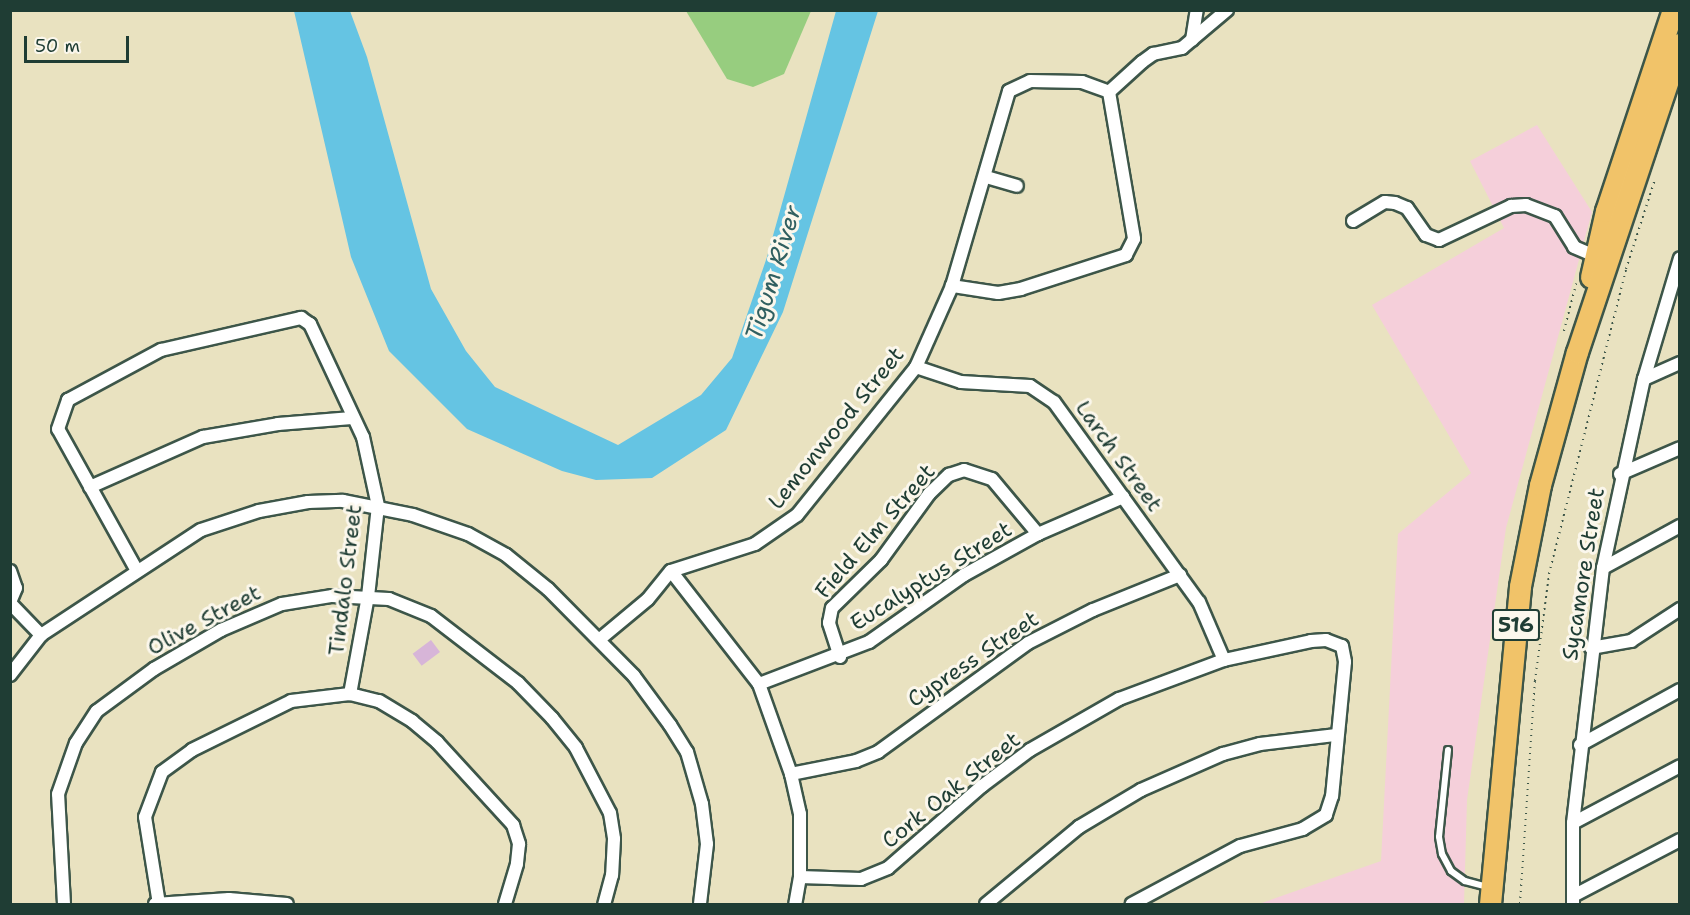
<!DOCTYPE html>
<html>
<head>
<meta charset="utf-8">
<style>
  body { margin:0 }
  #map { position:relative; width:1690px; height:915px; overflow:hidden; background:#e9e2c0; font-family:"Shantell Sans",sans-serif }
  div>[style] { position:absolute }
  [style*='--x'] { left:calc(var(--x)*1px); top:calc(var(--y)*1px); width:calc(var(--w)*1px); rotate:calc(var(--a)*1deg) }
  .built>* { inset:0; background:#f5cfda }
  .green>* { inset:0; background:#97cd7f }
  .water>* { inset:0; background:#65c4e3 }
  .building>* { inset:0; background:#d7b5d8; transform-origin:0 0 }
  .path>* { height:2px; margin-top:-1px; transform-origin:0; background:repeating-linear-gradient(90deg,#3d5649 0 1.5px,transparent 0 6px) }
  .roads { filter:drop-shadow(2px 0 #3d5649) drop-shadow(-2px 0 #3d5649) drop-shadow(0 2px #3d5649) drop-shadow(0 -2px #3d5649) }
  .lane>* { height:6px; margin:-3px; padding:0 3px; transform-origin:3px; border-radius:3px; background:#fff }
  .street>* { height:12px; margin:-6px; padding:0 6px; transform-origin:6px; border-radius:6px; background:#fff }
  .highway>* { height:21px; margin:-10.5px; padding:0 10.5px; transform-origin:10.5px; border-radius:10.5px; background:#f1c369 }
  span { translate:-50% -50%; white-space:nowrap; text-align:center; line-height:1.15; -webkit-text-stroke:6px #fbf7ec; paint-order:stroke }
  .shield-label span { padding:2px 4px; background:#fbf7ec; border:2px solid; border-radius:4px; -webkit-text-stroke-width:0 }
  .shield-label { font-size:21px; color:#1f3d34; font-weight:700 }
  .street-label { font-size:22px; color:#1f3d34 }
  .water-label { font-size:24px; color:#305f60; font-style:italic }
  .frame { position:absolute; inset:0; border:12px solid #1f3d34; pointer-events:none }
  .scale { position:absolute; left:24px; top:36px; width:105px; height:27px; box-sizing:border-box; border:3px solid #1f3d34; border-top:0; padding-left:8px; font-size:18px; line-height:21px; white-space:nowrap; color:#1f3d34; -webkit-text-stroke:4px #fbf7ec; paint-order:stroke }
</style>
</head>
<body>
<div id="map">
  <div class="built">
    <i style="clip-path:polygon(1537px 125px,1592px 212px,1506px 528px,1467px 800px,1464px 904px,1259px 904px,1381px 861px,1398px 534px,1471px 473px,1372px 305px,1504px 228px,1470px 161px)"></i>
  </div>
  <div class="green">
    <i style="clip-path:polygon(686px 11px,811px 11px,784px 74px,753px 87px,727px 79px)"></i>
  </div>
  <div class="water">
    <i style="clip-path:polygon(294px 11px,350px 11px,367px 57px,431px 289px,466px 351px,495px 387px,618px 445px,701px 395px,732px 358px,767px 257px,836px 11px,878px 11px,783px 312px,726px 430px,652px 478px,596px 480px,562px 471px,467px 429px,389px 351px,351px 257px)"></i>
  </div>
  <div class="building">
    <i style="left:431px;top:640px;width:15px;height:23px;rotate:53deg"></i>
  </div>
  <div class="path">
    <i style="--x:1564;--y:331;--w:49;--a:-75.7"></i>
    <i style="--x:1520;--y:904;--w:224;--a:-86.2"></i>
    <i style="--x:1535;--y:681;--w:108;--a:-82.5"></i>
    <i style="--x:1549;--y:574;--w:315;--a:-75.8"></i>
    <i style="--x:1626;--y:269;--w:95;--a:-72.1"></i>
  </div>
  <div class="roads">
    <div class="lane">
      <i style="--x:1448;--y:750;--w:87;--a:95.9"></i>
      <i style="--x:1439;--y:837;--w:17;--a:80"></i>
      <i style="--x:1442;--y:854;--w:19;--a:62"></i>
      <i style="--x:1451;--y:871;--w:17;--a:36"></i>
      <i style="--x:1465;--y:881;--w:23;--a:15"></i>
    </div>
    <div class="street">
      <i style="--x:1192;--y:40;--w:30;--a:-81"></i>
      <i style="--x:1109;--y:92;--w:45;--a:-42.3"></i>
      <i style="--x:1142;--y:62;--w:14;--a:-36"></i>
      <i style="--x:1153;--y:54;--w:30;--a:-12"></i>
      <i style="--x:1182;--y:48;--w:59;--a:-40.2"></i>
      <i style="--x:986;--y:177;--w:32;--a:16"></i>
      <i style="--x:1353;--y:221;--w:37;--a:-31"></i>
      <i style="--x:1385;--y:202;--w:10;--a:6"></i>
      <i style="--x:1395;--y:203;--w:13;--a:23"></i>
      <i style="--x:1407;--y:208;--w:33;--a:55"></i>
      <i style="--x:1426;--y:235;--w:14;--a:21"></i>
      <i style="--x:1439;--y:240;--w:80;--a:-25.3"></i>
      <i style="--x:1511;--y:206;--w:15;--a:-4"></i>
      <i style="--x:1526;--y:205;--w:31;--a:21"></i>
      <i style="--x:1555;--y:216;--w:36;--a:58"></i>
      <i style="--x:1574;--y:247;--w:23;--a:23"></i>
      <i style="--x:916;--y:367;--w:47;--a:18.4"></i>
      <i style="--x:961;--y:382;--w:69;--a:3.3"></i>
      <i style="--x:1030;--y:386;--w:29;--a:34"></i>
      <i style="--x:1054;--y:402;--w:247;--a:54.1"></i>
      <i style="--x:1199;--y:602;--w:63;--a:66.7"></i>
      <i style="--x:1644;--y:379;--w:39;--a:-24"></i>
      <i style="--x:1620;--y:474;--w:65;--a:-23.4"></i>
      <i style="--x:90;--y:487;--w:124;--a:-23.9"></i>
      <i style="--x:203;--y:437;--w:76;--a:-9.8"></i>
      <i style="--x:278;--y:424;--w:74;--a:-4.6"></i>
      <i style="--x:1603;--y:568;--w:88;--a:-28.6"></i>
      <i style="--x:136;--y:569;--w:160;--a:-119.1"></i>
      <i style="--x:58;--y:429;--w:31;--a:-71"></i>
      <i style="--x:68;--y:400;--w:106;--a:-28.3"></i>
      <i style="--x:161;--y:350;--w:144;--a:-12.9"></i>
      <i style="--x:301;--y:318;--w:11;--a:34"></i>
      <i style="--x:310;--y:324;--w:125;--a:64.9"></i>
      <i style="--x:363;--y:437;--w:71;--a:77.7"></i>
      <i style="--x:378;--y:506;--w:91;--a:96.3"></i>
      <i style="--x:368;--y:596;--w:100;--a:100.4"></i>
      <i style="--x:10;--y:571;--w:18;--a:71"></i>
      <i style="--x:16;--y:588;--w:15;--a:113"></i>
      <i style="--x:671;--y:571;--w:143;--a:52.1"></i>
      <i style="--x:759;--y:684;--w:96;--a:70.4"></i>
      <i style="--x:791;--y:774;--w:41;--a:77.3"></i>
      <i style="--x:800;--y:814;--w:63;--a:90"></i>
      <i style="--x:800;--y:877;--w:27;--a:100"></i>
      <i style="--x:10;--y:603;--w:45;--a:45.9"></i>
      <i style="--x:600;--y:639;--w:62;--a:-39.8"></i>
      <i style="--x:648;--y:599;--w:36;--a:-51"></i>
      <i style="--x:671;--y:571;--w:88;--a:-17.8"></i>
      <i style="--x:755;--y:544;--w:51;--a:-34.6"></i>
      <i style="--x:797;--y:515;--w:190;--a:-51.2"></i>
      <i style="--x:916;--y:367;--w:89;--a:-66"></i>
      <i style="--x:952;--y:286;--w:203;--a:-73.7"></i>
      <i style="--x:1009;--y:91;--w:23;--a:-25"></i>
      <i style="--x:1030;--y:81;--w:52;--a:1.1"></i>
      <i style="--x:1082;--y:82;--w:29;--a:20"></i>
      <i style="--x:1109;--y:92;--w:149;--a:80.3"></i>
      <i style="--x:1134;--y:239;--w:18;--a:117"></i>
      <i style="--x:1126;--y:255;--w:110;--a:162.1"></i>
      <i style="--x:1021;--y:289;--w:23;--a:170"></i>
      <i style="--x:998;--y:293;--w:47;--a:-171.3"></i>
      <i style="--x:1591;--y:648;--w:41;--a:-9.9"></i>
      <i style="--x:1631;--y:641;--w:59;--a:-33.1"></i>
      <i style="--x:840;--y:657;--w:36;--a:-108"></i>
      <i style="--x:829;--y:623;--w:15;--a:-79"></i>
      <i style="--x:832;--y:608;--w:69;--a:-44.4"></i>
      <i style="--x:881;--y:560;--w:82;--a:-54"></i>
      <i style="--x:929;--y:494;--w:28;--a:-44"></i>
      <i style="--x:949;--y:475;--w:16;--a:-18"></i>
      <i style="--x:964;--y:470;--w:29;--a:18"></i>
      <i style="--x:992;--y:479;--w:72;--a:50.1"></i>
      <i style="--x:10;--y:675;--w:51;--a:-52.2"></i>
      <i style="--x:41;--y:635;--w:191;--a:-33.3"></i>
      <i style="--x:201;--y:530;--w:61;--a:-18.1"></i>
      <i style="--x:259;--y:511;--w:50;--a:-10.4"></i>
      <i style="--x:308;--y:502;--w:35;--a:-2"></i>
      <i style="--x:343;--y:501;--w:71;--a:11.3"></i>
      <i style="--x:413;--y:515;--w:58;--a:19.1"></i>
      <i style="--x:468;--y:534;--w:43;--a:28.9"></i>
      <i style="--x:506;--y:555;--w:54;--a:39"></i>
      <i style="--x:548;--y:589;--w:122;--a:45.3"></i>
      <i style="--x:634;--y:676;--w:61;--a:53.7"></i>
      <i style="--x:670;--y:725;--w:32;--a:58"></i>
      <i style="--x:687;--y:752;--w:54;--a:73.9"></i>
      <i style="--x:702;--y:804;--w:40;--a:82.9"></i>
      <i style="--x:707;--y:844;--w:60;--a:96.7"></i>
      <i style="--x:759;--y:684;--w:118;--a:-20.9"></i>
      <i style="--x:869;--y:642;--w:116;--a:-35.2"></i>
      <i style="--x:964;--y:575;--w:85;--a:-29"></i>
      <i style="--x:1038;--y:534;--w:93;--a:-23.5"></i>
      <i style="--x:1580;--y:745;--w:114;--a:-28.8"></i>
      <i style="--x:791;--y:774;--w:66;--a:-11.3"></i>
      <i style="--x:856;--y:761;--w:24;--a:-22"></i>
      <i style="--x:878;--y:752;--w:185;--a:-36"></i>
      <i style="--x:1028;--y:643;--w:73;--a:-26.9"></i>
      <i style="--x:1093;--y:610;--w:94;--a:-21.9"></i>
      <i style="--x:1573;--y:823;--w:121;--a:-28"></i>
      <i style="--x:800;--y:877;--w:61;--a:1.9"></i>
      <i style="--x:861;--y:879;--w:29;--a:-22"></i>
      <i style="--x:888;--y:868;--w:125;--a:-41.1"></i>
      <i style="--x:982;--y:786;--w:60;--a:-36.9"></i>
      <i style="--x:1030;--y:750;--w:103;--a:-29.8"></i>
      <i style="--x:1119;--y:699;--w:112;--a:-20.4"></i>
      <i style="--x:1224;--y:660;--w:89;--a:-12.3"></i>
      <i style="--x:1311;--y:641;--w:15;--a:-4"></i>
      <i style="--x:1326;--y:640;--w:17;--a:21"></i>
      <i style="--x:1342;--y:646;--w:16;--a:79"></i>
      <i style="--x:1345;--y:662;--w:135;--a:95.5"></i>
      <i style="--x:1332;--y:796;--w:20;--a:108"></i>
      <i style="--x:1326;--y:815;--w:27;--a:149"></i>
      <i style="--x:1303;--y:829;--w:65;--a:164.9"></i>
      <i style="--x:1240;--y:846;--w:123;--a:151.8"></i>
      <i style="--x:1573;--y:896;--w:121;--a:-27.6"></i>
      <i style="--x:64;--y:904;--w:110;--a:-93.1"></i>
      <i style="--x:58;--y:794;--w:54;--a:-70.6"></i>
      <i style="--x:76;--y:743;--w:38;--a:-57"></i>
      <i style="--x:97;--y:711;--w:71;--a:-36.4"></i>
      <i style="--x:154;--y:669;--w:78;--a:-30.2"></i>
      <i style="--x:221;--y:630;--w:66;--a:-23.1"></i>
      <i style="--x:282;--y:604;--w:51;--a:-9.1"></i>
      <i style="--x:332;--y:596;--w:57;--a:3"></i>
      <i style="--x:389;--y:599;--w:45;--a:22"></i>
      <i style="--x:431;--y:616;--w:110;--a:37.6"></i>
      <i style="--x:518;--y:683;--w:49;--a:45.8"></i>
      <i style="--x:552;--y:718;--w:38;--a:51"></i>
      <i style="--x:576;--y:748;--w:73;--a:62.4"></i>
      <i style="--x:610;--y:813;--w:26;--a:81"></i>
      <i style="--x:614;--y:839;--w:36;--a:93"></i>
      <i style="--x:612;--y:875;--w:30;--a:105"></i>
      <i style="--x:155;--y:904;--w:74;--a:-3.9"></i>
      <i style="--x:229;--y:899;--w:58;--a:4.9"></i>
      <i style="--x:159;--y:904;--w:88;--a:-99.1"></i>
      <i style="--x:145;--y:817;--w:48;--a:-69.3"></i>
      <i style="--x:162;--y:772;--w:37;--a:-36"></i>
      <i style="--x:192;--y:750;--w:110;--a:-26.3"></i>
      <i style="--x:291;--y:701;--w:59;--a:-6.8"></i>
      <i style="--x:350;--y:694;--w:30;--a:14"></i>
      <i style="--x:379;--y:701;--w:39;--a:31"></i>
      <i style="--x:412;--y:721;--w:33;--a:40"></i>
      <i style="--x:437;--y:742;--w:113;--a:47.5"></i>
      <i style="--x:513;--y:825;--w:20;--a:72"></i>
      <i style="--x:519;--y:844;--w:20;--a:96"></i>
      <i style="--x:517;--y:864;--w:42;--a:106.7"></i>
      <i style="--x:986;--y:904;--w:121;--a:-39.6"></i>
      <i style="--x:1079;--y:827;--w:72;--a:-30.8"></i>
      <i style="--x:1141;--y:790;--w:90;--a:-23.7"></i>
      <i style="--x:1223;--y:754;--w:38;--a:-15"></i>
      <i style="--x:1260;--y:744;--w:77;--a:-6.8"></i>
      <i style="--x:1573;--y:904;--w:81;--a:-90"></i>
      <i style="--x:1573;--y:823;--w:257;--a:-83.3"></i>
      <i style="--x:1603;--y:568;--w:193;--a:-77.8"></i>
      <i style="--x:1644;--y:379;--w:126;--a:-73.4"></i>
    </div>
    <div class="highway">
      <i style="--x:1591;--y:277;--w:68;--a:-77.2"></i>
      <i style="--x:1606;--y:211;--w:212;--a:-71.6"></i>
      <i style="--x:1490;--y:904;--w:319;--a:-84.6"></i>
      <i style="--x:1520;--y:586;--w:103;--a:-78.8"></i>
      <i style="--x:1540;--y:485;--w:138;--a:-74.5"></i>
      <i style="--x:1577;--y:352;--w:325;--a:-71.5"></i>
    </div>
  </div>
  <div class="shield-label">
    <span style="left:1516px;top:625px">516</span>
  </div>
  <div class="street-label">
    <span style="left:836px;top:428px;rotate:-51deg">Lemonwood Street</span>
    <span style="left:1119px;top:456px;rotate:54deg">Larch Street</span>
    <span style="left:875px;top:531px;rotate:-49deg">Field Elm Street</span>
    <span style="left:1583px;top:574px;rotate:-81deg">Sycamore Street</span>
    <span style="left:931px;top:576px;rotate:-32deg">Eucalyptus Street</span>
    <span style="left:345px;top:580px;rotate:-83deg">Tindalo Street</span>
    <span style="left:204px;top:620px;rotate:-28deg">Olive Street</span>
    <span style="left:973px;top:659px;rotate:-34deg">Cypress Street</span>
    <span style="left:951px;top:790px;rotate:-39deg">Cork Oak Street</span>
  </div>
  <div class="water-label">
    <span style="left:774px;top:273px;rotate:-73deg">Tigum River</span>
  </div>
  <div class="frame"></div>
  <div class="scale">50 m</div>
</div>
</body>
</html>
